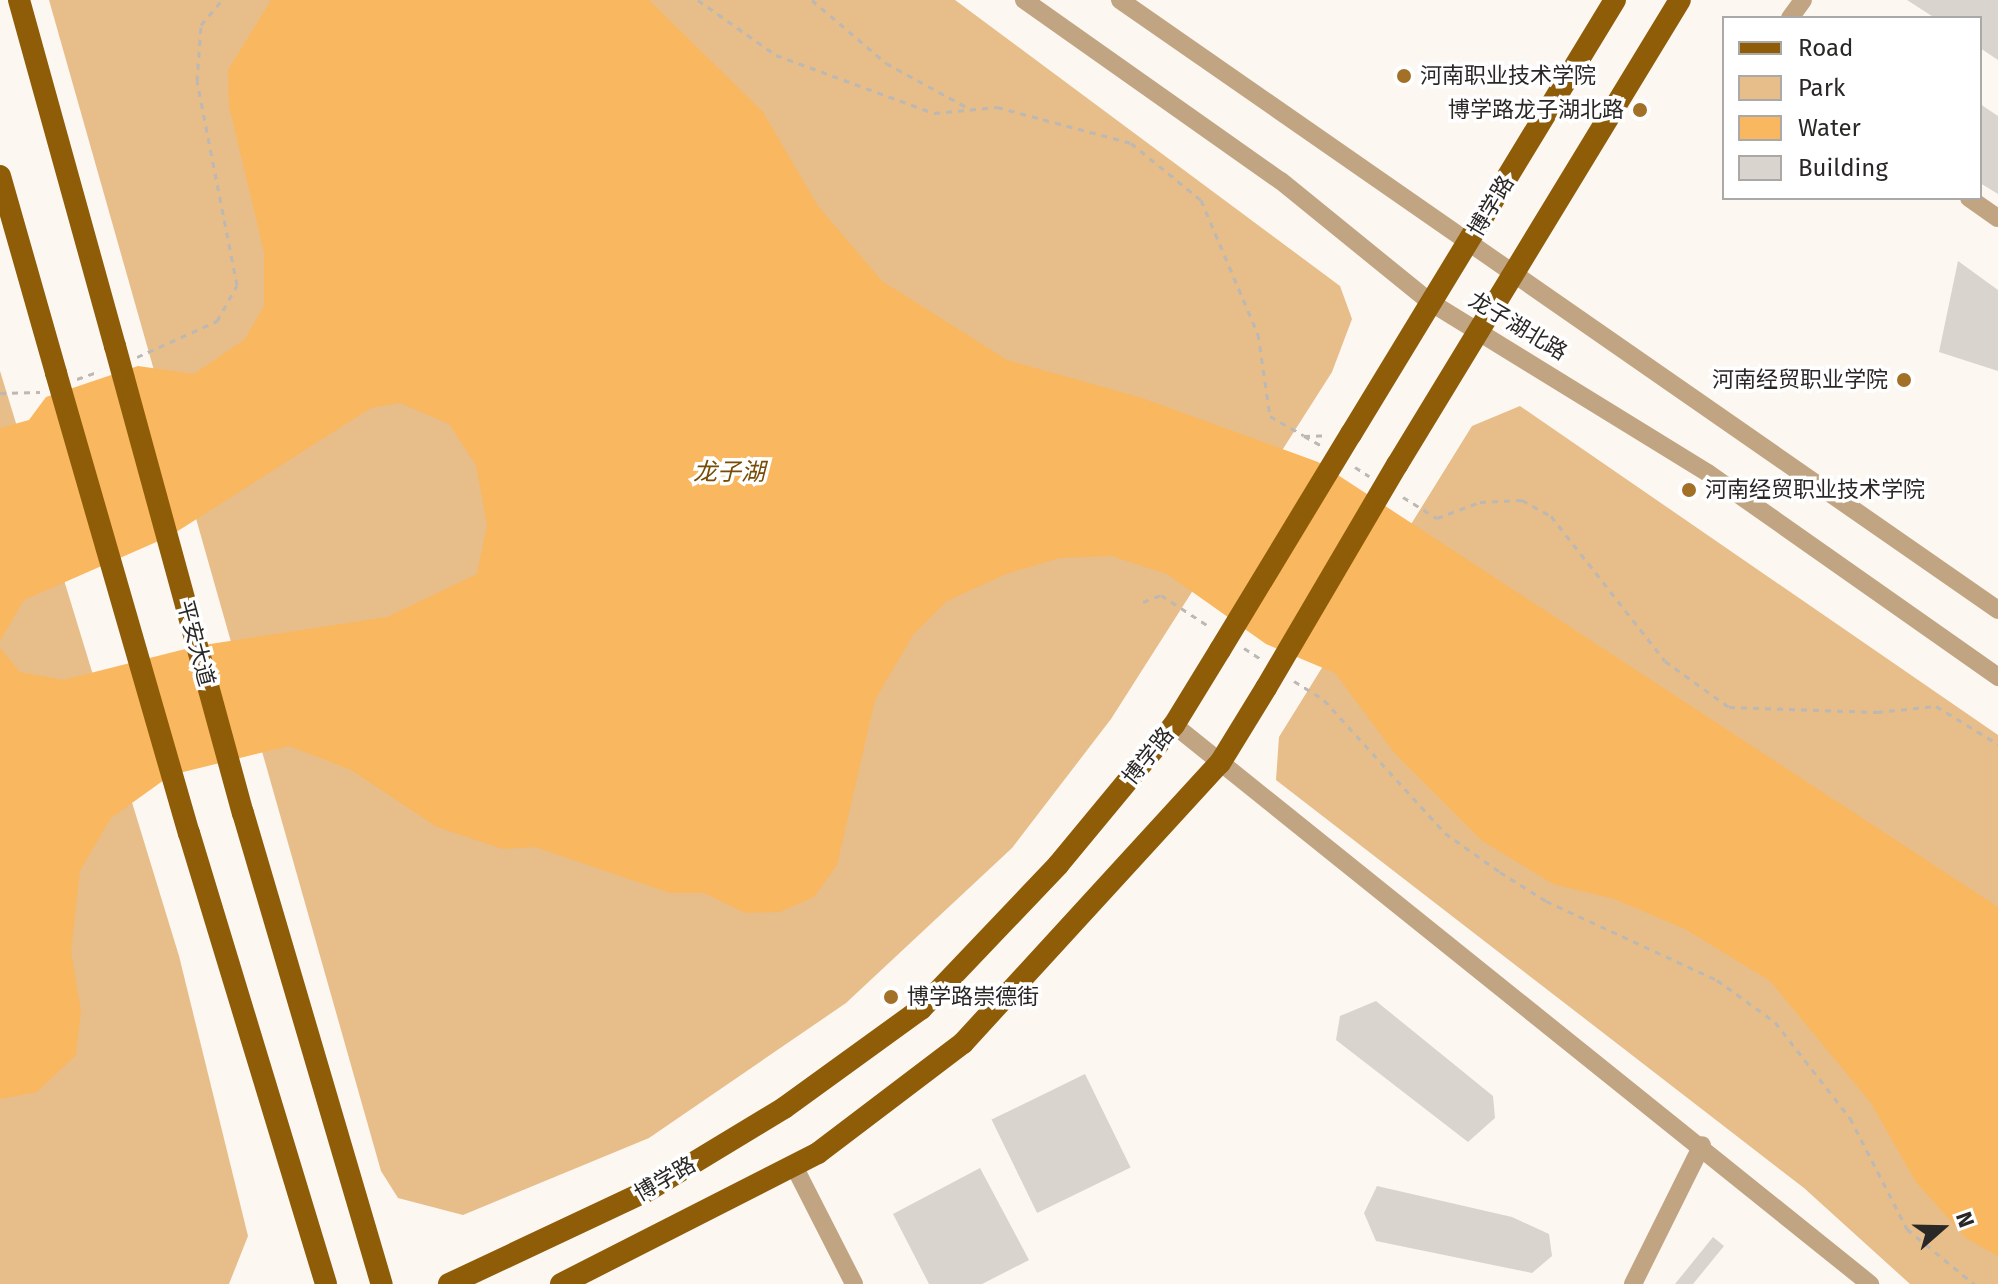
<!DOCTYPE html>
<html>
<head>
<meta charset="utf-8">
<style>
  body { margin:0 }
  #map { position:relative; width:1998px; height:1284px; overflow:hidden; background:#fcf7f1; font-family:"Fira Sans","Noto Sans SC",sans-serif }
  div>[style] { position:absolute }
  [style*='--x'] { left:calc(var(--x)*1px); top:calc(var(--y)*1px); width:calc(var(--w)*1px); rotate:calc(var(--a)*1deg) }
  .green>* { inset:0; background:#e7bd89 }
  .water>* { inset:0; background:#f9b760 }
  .building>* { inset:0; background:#d9d4ce; transform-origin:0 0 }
  .path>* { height:3px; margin-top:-1.5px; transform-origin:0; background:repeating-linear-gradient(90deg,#bcb8b3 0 6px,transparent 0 12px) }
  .minor>* { height:18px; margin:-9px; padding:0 9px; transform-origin:9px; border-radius:9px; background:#c1a582 }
  .major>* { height:22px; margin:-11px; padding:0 11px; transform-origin:11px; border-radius:11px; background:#8f5d08 }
  .major-bridge>* { height:22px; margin:-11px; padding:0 11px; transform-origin:11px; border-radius:11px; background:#8f5d08 }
  .dots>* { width:22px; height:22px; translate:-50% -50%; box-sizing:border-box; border:4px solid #fff; border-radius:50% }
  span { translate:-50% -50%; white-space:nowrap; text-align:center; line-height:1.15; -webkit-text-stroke:7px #fff; paint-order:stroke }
  .poi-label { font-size:22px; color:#2a2826 }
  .left { translate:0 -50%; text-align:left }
  .right { translate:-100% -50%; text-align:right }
  .street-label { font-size:22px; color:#2a2826 }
  .water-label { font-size:24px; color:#774d05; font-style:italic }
  .legend { position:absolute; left:1722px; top:16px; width:260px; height:184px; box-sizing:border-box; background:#fff; border:2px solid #aaa9a8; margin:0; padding:10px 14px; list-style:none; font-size:24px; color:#2a2826 }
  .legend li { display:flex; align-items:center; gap:16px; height:40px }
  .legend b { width:40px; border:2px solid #aaa9a8 }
  .north { position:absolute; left:1902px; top:1188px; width:80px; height:80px; -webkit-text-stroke:6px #fff; paint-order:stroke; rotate:70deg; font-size:22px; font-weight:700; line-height:32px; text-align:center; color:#2a2826 }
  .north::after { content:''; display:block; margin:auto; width:28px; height:36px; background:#2a2826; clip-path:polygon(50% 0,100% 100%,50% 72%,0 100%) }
</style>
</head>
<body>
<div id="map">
  <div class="green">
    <i style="clip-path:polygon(49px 0,955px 0,1340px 286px,1352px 319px,1332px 372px,1111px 719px,1012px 848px,846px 1003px,649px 1138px,463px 1215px,398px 1198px,381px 1171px)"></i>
    <i style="clip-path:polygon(0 371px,179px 956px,248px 1236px,229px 1284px,0 1284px)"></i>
    <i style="clip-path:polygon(1520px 406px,1998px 735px,1998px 1284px,1910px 1284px,1804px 1188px,1276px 780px,1279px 737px,1472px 426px)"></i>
  </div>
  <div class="water">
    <i style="clip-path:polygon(271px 0,649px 0,763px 112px,818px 206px,882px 281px,1007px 360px,1142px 398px,1318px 462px,1998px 907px,1998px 1256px,1966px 1238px,1916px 1182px,1871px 1103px,1770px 981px,1685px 929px,1614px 899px,1553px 884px,1481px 840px,1396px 755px,1335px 673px,1266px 644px,1167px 574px,1111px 556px,1060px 558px,1006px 574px,947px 601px,913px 635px,875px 700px,837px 865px,814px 897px,780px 912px,745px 913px,704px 893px,670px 893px,535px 847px,503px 849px,437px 827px,351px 770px,289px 746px,171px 775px,111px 818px,80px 871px,71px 952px,81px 1011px,76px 1055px,37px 1092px,0 1099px,0 648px,20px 672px,63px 680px,197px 646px,387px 617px,477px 574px,487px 525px,476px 465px,449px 424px,400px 403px,371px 408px,170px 536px,24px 600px,0 641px,0 428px,29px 420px,46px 397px,138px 366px,194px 374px,245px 339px,264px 306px,264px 252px,229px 106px,228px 70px)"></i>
  </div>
  <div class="building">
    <i style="clip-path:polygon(1907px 0,1998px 0,1998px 60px,1980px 48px,1980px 18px,1935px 18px)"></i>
    <i style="clip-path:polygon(1980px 104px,1998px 116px,1998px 194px,1980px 183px)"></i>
    <i style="clip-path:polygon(1958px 261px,1998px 290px,1998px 371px,1939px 352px)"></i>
    <i style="clip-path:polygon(1376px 1001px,1493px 1096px,1495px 1118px,1468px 1142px,1336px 1040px,1340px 1016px)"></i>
    <i style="left:1085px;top:1074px;width:104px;height:104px;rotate:64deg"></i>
    <i style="clip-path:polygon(980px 1168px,1029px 1260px,982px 1284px,929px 1284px,893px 1214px)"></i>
    <i style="clip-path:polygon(1377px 1186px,1512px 1217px,1549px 1234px,1552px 1256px,1532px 1273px,1376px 1241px,1364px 1213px)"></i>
    <i style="clip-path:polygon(1713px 1237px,1724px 1246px,1693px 1284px,1675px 1284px)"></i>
  </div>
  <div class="path">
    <i style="--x:698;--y:0;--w:95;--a:35.2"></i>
    <i style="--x:776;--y:55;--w:168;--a:20.2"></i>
    <i style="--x:934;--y:113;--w:63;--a:-5.4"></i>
    <i style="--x:997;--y:107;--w:139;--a:15"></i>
    <i style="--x:1131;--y:143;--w:90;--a:39.2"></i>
    <i style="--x:1201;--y:200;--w:146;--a:67"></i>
    <i style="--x:1258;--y:334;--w:83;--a:81.7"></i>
    <i style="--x:1270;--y:416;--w:39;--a:30"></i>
    <i style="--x:1304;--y:436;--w:24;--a:-2"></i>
    <i style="--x:812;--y:0;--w:97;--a:40.4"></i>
    <i style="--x:886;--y:63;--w:98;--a:28.7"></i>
    <i style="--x:137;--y:357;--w:88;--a:-24.2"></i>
    <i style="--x:217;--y:321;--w:41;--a:-60.9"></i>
    <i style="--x:237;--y:285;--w:208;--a:-101.1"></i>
    <i style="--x:197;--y:81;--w:56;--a:-85.9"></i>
    <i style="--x:201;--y:25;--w:33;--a:-50"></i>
    <i style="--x:77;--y:379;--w:24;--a:-19"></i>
    <i style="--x:0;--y:393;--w:40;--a:-1.4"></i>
    <i style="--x:1304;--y:436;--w:21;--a:29"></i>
    <i style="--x:1355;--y:467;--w:17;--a:33"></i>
    <i style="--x:1403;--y:497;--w:40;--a:32"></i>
    <i style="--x:1437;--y:518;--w:46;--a:-20.4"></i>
    <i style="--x:1480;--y:502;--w:42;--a:-2.7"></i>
    <i style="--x:1522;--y:500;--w:33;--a:29"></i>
    <i style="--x:1551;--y:516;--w:184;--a:51.8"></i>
    <i style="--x:1665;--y:661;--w:79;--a:35.7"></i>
    <i style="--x:1729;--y:707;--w:148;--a:1.9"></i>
    <i style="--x:1877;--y:712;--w:59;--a:-5.8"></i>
    <i style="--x:1936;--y:706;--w:73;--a:31.5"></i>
    <i style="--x:1143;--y:602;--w:19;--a:-21"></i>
    <i style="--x:1161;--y:595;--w:59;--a:33.1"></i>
    <i style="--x:1244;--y:648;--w:20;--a:33"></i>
    <i style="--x:1294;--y:681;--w:36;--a:32"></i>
    <i style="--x:1324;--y:700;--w:180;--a:47.7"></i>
    <i style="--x:1445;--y:833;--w:67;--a:35.3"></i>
    <i style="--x:1500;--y:872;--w:54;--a:32.2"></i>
    <i style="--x:1546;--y:901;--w:188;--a:24.8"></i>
    <i style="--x:1717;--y:980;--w:72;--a:35.9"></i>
    <i style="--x:1775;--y:1022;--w:122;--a:52"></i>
    <i style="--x:1850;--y:1118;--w:125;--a:62.8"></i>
    <i style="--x:1907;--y:1229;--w:87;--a:39.4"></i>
  </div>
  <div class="minor">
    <i style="--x:1024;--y:0;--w:314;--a:35.2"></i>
    <i style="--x:1281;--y:181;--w:192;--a:39.1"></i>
    <i style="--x:1430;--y:302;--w:326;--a:31.6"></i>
    <i style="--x:1708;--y:473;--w:355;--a:35.1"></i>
    <i style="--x:1120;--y:0;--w:1069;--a:34.79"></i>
    <i style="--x:1790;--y:18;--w:22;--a:-54"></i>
    <i style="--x:1969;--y:198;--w:35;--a:35"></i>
    <i style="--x:1174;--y:725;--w:893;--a:38.77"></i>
    <i style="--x:794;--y:1166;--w:132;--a:63"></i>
    <i style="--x:1633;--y:1284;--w:155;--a:-63.6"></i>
  </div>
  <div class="major">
    <i style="--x:19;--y:0;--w:359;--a:74.5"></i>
    <i style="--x:0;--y:176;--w:205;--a:74.1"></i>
    <i style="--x:1351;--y:434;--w:508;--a:-58.69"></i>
    <i style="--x:1397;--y:465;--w:544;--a:-58.68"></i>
    <i style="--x:243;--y:813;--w:491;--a:73.6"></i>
    <i style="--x:189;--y:833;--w:471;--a:73.1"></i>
    <i style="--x:449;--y:1284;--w:219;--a:-25.2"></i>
    <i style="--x:647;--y:1191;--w:160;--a:-31.2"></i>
    <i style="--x:784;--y:1108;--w:169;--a:-35.9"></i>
    <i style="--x:921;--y:1009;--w:199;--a:-46.4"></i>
    <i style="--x:1058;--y:865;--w:182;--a:-50.4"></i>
    <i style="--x:1174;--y:725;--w:88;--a:-58.5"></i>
    <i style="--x:561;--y:1284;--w:288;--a:-27"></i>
    <i style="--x:818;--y:1153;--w:182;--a:-37.2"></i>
    <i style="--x:963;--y:1043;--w:380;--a:-47.5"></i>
    <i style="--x:1220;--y:763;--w:88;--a:-58.5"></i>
  </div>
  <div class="major-bridge">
    <i style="--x:115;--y:346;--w:484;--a:74.7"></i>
    <i style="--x:56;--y:373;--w:479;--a:73.9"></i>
    <i style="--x:1220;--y:650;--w:253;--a:-58.8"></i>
    <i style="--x:1266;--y:688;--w:259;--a:-59.6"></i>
  </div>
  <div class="dots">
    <i style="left:1404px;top:76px;background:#a37027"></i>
    <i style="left:1640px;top:110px;background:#a37027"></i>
    <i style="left:1904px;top:380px;background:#a37027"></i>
    <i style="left:1689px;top:490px;background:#a37027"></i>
    <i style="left:891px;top:997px;background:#a37027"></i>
  </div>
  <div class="poi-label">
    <span class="left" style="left:1420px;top:76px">河南职业技术学院</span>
    <span class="right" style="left:1624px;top:110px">博学路龙子湖北路</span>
    <span class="right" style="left:1888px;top:380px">河南经贸职业学院</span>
    <span class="left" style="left:1705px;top:490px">河南经贸职业技术学院</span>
    <span class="left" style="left:907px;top:997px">博学路崇德街</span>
  </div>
  <div class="street-label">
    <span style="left:1491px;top:206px;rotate:-59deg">博学路</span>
    <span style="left:1518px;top:326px;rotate:31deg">龙子湖北路</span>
    <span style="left:196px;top:643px;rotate:75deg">平安大道</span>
    <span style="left:1148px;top:756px;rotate:-51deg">博学路</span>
    <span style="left:665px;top:1179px;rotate:-30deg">博学路</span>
  </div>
  <div class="water-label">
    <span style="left:729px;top:473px">龙子湖</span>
  </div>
  <ul class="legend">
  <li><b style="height:10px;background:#8f5d08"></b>Road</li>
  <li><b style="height:22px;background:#e7bd89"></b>Park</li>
  <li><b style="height:22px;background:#f9b760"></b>Water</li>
  <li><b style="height:22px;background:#d9d4ce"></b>Building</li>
  </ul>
  <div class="north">N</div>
</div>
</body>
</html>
